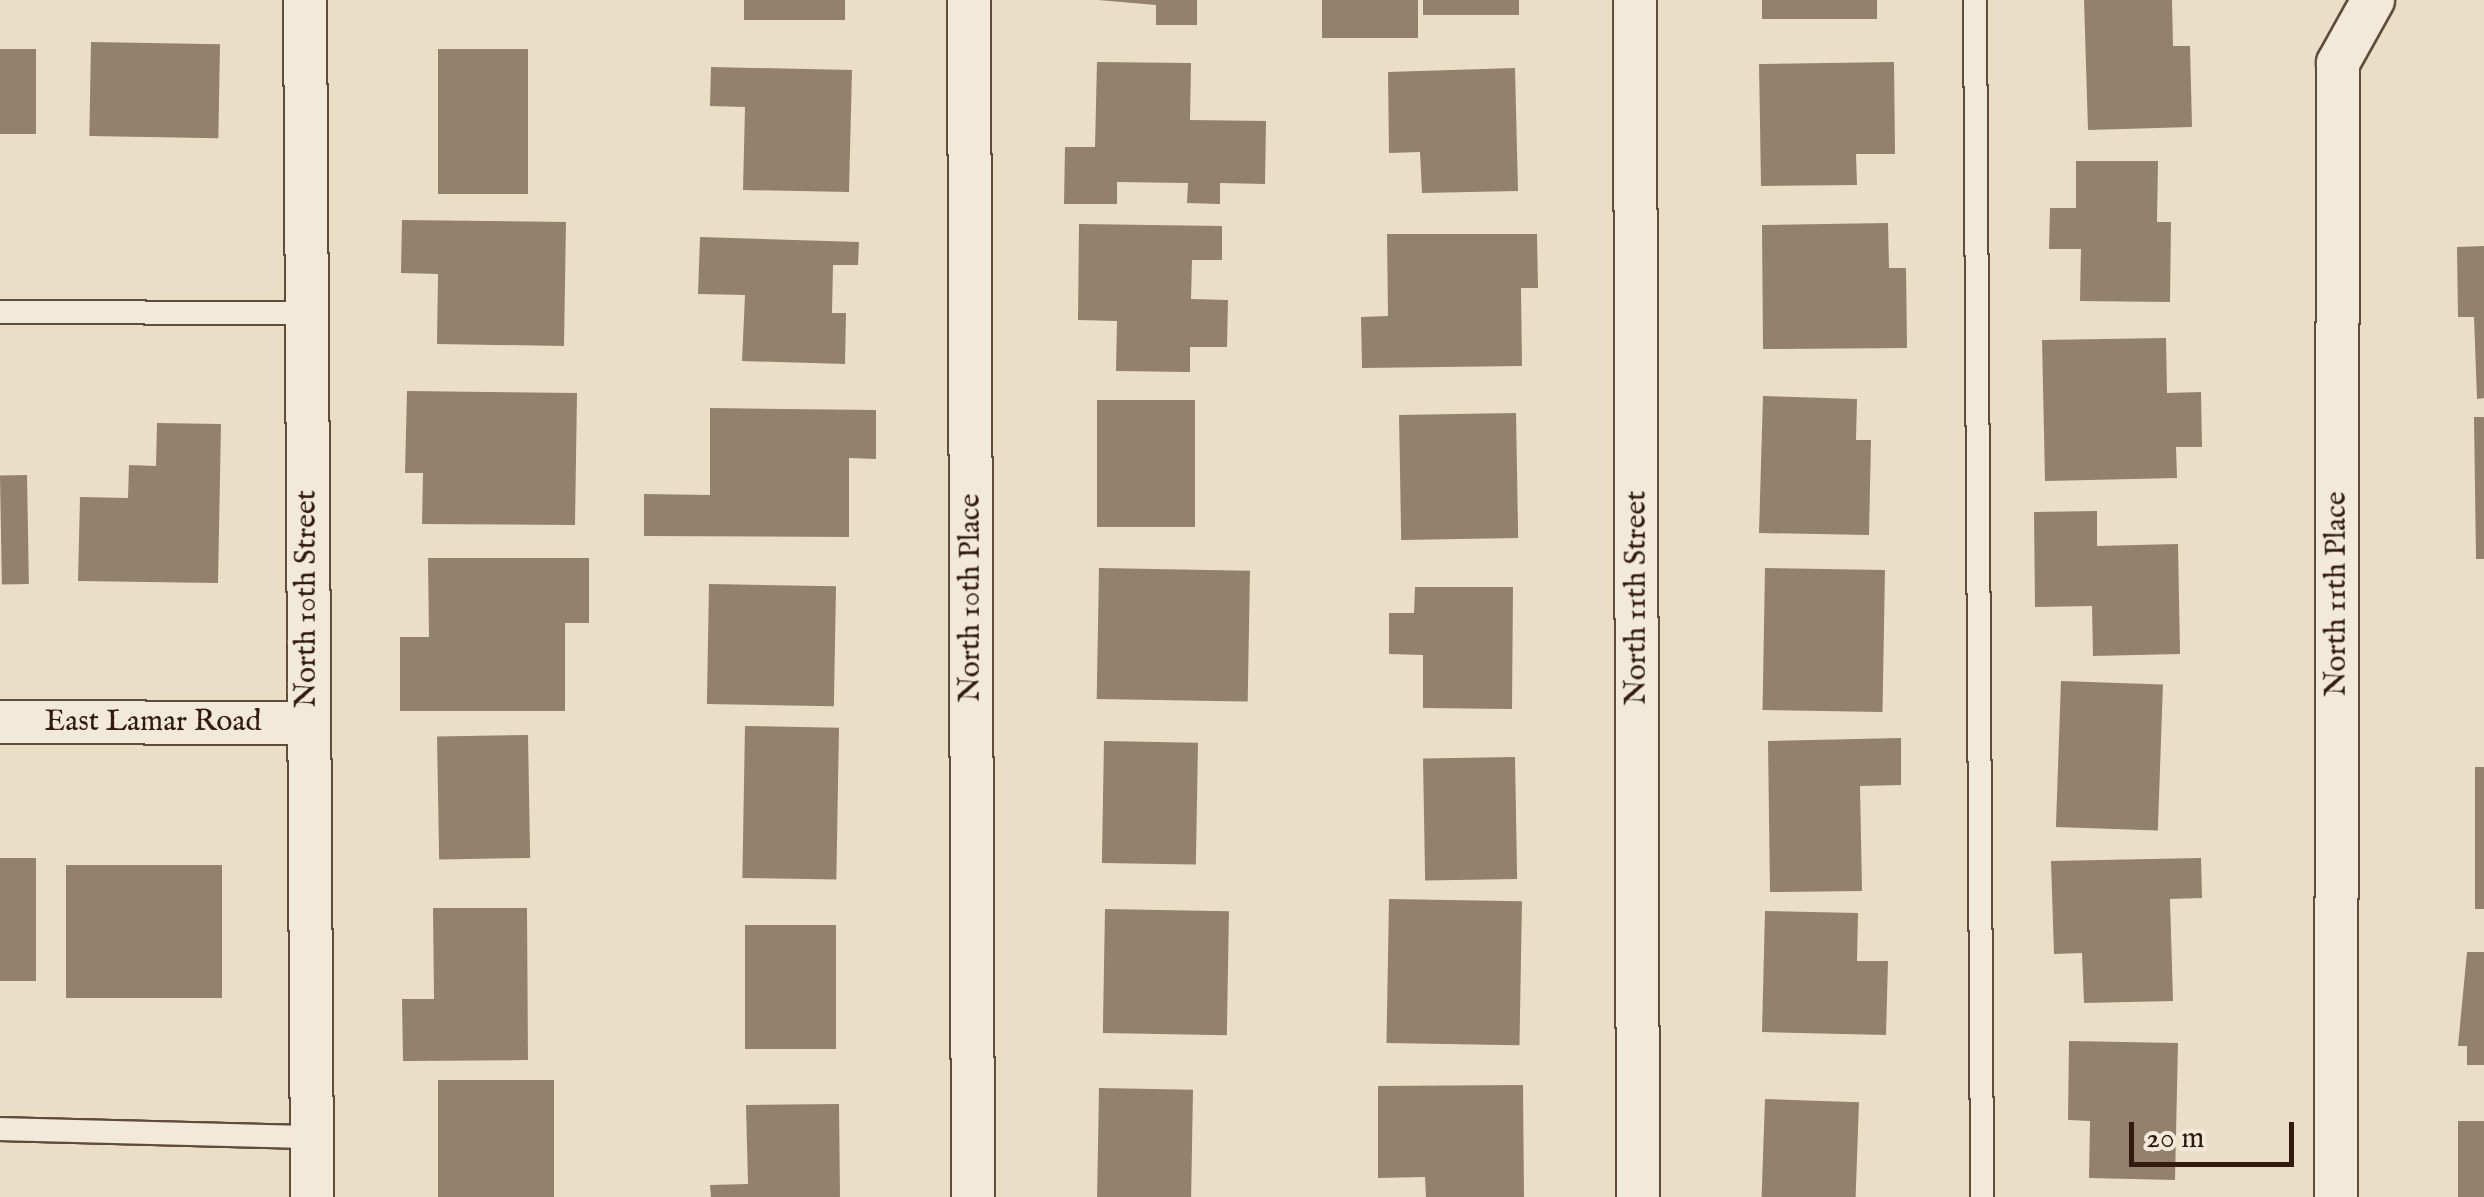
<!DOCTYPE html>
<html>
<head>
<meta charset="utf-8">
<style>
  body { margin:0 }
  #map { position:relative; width:2484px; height:1197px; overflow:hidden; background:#eadfc6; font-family:"IM FELL English",serif }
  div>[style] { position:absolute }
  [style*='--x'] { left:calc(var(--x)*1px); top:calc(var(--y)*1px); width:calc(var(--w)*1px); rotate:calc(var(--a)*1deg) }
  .building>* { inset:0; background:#93806d; transform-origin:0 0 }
  .roads { filter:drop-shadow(2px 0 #624b3b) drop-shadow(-2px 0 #624b3b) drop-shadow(0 2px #624b3b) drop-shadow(0 -2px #624b3b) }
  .service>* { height:22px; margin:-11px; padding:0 11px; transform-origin:11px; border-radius:11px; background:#f1eada }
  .minor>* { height:42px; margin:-21px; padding:0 21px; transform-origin:21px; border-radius:21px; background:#f1eada }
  span { translate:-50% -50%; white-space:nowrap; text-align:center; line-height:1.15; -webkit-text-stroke:9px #f1eada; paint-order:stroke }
  .street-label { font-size:30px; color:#341a0d }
  .scale { position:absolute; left:2129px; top:1122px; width:165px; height:45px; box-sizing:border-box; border:5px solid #341a0d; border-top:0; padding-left:12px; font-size:30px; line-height:35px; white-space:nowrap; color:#341a0d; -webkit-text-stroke:8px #f1eada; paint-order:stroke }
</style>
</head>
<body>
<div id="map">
  <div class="building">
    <i style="left:744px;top:0;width:101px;height:20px"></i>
    <i style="clip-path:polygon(1098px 0,1197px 0,1197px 25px,1156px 25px,1156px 5px)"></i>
    <i style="left:1322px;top:0;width:96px;height:38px"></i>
    <i style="left:1423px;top:0;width:96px;height:15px"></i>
    <i style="left:1762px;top:0;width:115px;height:19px"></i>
    <i style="clip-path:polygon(2084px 0,2172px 0,2173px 46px,2190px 46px,2192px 127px,2088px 130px)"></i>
    <i style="left:91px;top:42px;width:129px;height:94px;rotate:1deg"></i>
    <i style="left:0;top:49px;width:36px;height:85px"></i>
    <i style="left:438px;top:49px;width:90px;height:145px"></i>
    <i style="clip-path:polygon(1097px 62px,1191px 63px,1190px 120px,1266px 121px,1265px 184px,1220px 183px,1220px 204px,1187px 203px,1188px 183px,1117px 182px,1117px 204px,1064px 204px,1065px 147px,1095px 147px)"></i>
    <i style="clip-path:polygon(1894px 62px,1895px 154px,1856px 154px,1857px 185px,1761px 186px,1759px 64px)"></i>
    <i style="clip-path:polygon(711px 67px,852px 70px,849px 192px,743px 190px,745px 107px,710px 106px)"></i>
    <i style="clip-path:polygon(1515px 68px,1518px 191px,1422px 193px,1420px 152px,1389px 153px,1388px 72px)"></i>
    <i style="clip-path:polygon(2076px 161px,2158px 161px,2157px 222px,2171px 222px,2170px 302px,2080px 301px,2081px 249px,2049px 249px,2050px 208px,2076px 208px)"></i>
    <i style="clip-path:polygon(402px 220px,566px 222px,564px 346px,437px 344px,438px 274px,401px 273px)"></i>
    <i style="clip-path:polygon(1888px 223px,1889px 268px,1906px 268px,1907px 348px,1763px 349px,1762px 225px)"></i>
    <i style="clip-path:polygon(1079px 224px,1222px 226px,1222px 260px,1192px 260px,1191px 299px,1228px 300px,1227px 347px,1190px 347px,1190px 372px,1116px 371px,1117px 321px,1078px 320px)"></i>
    <i style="clip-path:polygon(1387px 234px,1537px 234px,1538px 288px,1521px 288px,1522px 366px,1362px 368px,1361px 317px,1388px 316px)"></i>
    <i style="clip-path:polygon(700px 237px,859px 242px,858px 265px,833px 265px,832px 313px,846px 313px,845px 364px,742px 361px,745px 295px,698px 294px)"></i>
    <i style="clip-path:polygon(2484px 246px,2484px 398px,2477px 399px,2474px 317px,2458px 317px,2457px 247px)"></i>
    <i style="clip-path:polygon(2166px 338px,2167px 393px,2201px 392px,2202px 447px,2176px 447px,2177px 478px,2045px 481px,2042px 340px)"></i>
    <i style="clip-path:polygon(407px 391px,577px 393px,575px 525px,422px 524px,423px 473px,405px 473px)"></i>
    <i style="clip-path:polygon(1763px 396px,1857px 399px,1856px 440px,1871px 440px,1869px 535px,1759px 533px)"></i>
    <i style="left:1097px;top:400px;width:98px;height:127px"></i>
    <i style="clip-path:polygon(710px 408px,876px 410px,876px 459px,849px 458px,849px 537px,644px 536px,644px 494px,710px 495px)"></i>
    <i style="left:1516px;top:413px;width:125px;height:117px;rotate:89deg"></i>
    <i style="clip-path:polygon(2474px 417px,2484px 417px,2484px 559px,2476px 559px)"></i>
    <i style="clip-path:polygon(157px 423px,221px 424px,218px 583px,78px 581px,80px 497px,128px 498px,129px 465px,156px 466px)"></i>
    <i style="left:27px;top:475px;width:109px;height:27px;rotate:89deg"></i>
    <i style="clip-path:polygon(2097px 511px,2097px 546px,2178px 544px,2180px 654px,2093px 656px,2092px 606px,2035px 607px,2034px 512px)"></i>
    <i style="clip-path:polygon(428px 558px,589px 558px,589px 623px,565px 623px,565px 711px,400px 711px,400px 637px,429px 637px)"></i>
    <i style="left:1099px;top:568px;width:151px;height:131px;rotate:1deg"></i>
    <i style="left:1765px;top:568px;width:120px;height:142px;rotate:1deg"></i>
    <i style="left:709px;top:584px;width:127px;height:120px;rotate:1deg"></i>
    <i style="clip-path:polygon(1415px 587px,1513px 587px,1512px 709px,1423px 708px,1423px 655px,1389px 654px,1389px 613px,1414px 613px)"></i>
    <i style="left:2061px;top:681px;width:102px;height:146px;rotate:2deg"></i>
    <i style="left:745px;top:726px;width:94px;height:152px;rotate:1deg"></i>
    <i style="left:528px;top:735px;width:123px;height:91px;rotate:89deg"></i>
    <i style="clip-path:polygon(1901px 738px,1901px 785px,1860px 786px,1862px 891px,1770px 892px,1768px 741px)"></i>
    <i style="left:1104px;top:741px;width:94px;height:122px;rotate:1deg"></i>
    <i style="left:1515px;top:757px;width:122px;height:92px;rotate:89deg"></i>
    <i style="left:2475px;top:767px;width:9px;height:142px"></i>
    <i style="left:0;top:858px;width:36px;height:123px"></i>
    <i style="clip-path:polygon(2201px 858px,2202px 898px,2170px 899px,2173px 1001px,2084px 1003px,2082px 953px,2054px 954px,2051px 861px)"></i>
    <i style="left:66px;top:865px;width:156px;height:133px"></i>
    <i style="left:1389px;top:899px;width:133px;height:144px;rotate:1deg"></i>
    <i style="clip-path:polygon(433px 908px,527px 908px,528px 1060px,403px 1061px,402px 999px,434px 999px)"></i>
    <i style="left:1105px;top:909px;width:124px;height:124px;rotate:1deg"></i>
    <i style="clip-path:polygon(1765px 911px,1858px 913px,1857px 961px,1888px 961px,1886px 1035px,1762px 1032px)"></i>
    <i style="left:836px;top:925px;width:124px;height:91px;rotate:90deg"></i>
    <i style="clip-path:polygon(2467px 952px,2484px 952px,2484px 1065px,2467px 1065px,2467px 1046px,2458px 1046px)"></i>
    <i style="clip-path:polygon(2069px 1041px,2178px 1043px,2175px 1180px,2089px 1178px,2090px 1121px,2068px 1120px)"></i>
    <i style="left:554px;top:1080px;width:117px;height:116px;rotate:90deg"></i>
    <i style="clip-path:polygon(1523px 1085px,1524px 1197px,1426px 1197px,1425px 1177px,1378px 1178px,1378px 1086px)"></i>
    <i style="left:1099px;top:1088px;width:94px;height:109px;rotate:1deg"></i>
    <i style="left:1765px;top:1099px;width:94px;height:98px;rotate:2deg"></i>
    <i style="clip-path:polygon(839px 1104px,840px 1197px,711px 1197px,710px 1185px,748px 1184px,746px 1105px)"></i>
    <i style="left:2484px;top:1121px;width:76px;height:26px;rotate:90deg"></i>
  </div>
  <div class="roads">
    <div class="service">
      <i style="--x:1975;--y:0;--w:1197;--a:89.66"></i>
      <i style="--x:0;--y:312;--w:307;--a:0.2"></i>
      <i style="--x:0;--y:1129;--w:313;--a:1.5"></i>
    </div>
    <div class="minor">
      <i style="--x:305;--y:0;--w:1197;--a:89.66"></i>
      <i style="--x:969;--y:0;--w:1197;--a:89.81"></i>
      <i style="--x:1635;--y:0;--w:1197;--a:89.86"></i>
      <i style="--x:0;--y:722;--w:307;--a:0.2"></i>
      <i style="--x:2336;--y:1197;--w:1134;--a:-89.9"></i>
      <i style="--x:2338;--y:63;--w:72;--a:-60.9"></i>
    </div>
  </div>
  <div class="street-label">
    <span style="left:2337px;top:594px;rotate:-90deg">North 11th Place</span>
    <span style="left:971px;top:598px;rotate:-90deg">North 10th Place</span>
    <span style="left:1637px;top:598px;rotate:-90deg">North 11th Street</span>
    <span style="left:307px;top:599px;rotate:-90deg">North 10th Street</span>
    <span style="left:153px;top:722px">East Lamar Road</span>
  </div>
  <div class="scale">20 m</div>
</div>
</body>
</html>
